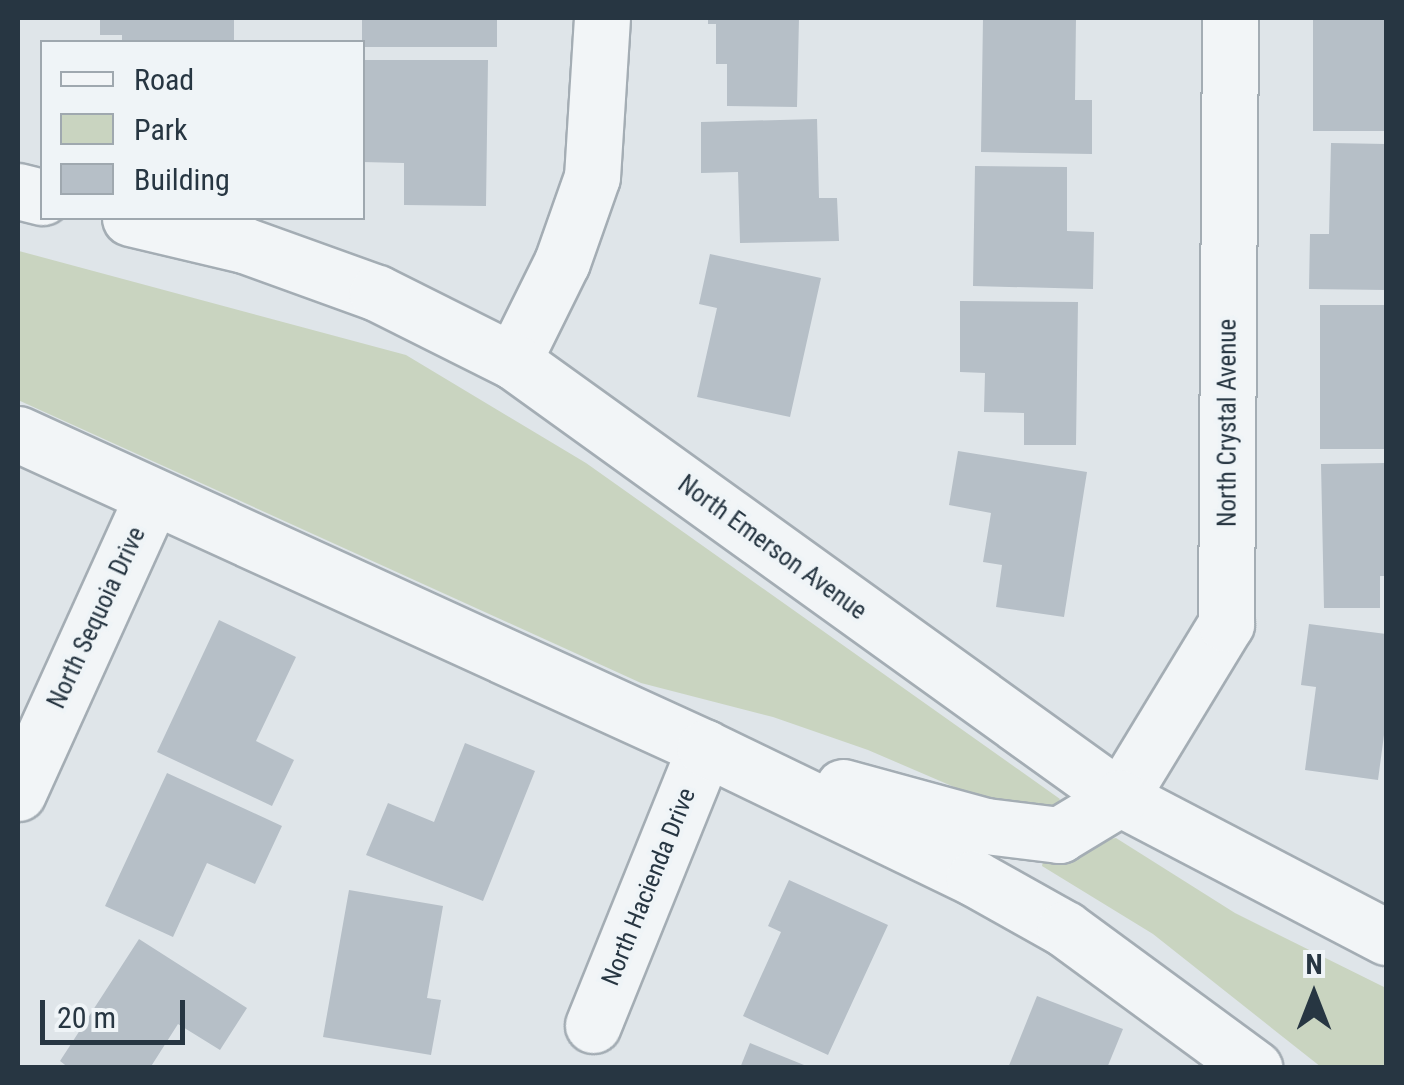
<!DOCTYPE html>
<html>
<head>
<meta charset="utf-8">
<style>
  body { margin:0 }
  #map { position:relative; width:1404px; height:1085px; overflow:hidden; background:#dfe5e9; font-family:"Roboto Condensed",sans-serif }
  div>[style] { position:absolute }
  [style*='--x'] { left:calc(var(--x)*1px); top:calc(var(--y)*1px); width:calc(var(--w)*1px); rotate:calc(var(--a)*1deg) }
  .green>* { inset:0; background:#c9d4c0 }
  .building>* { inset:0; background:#b6bfc7; transform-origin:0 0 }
  .roads { filter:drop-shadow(2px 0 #a4adb4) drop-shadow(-2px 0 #a4adb4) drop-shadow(0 2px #a4adb4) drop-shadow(0 -2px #a4adb4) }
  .minor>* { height:55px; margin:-27.5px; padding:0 27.5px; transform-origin:27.5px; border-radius:27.5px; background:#f2f5f7 }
  .tertiary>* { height:55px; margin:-27.5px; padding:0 27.5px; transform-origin:27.5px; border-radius:27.5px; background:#f2f5f7 }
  span { translate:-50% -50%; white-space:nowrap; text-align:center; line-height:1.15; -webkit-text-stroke:8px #eff4f7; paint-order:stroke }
  .street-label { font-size:25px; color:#273642 }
  .frame { position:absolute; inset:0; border:20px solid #273642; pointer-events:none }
  .legend { position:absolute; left:40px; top:40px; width:325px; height:180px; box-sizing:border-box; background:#eff4f7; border:2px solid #9fa8af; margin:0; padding:12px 18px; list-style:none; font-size:30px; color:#273642 }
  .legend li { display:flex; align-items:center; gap:20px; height:50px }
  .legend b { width:50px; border:2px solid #9fa8af }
  .north { position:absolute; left:1264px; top:945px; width:100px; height:100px; -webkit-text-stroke:8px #eff4f7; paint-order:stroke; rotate:0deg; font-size:28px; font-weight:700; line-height:40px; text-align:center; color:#273642 }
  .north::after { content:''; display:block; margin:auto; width:35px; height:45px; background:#273642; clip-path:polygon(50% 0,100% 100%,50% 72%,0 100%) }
  .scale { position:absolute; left:40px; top:1000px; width:145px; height:45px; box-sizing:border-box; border:5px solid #273642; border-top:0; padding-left:12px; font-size:30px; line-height:35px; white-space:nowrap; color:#273642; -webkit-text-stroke:8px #eff4f7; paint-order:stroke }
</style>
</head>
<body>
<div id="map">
  <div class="green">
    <i style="clip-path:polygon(19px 251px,406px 355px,586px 463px,1060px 799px,1053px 810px,1003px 808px,868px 750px,773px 717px,641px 683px,18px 400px)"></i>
    <i style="clip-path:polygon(1116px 838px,1235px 913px,1386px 988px,1386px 1067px,1321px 1067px,1153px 934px,1042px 866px,1045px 851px)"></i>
  </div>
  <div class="building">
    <i style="clip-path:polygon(100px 18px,234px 18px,234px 42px,122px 42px,122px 35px,100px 35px)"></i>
    <i style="left:362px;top:18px;width:135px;height:29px"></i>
    <i style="clip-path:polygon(708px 18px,799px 18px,797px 107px,727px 106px,727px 64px,716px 64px,716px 24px,708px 24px)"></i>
    <i style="clip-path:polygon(983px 18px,1076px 18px,1075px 100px,1092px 100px,1092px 154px,981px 152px)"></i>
    <i style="left:1313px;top:18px;width:73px;height:113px"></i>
    <i style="clip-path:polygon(362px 60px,488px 60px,486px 206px,404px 205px,404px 163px,362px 162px)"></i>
    <i style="clip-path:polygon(817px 119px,819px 198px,837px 198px,839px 241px,740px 243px,738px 172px,701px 173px,701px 122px)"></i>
    <i style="clip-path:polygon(1331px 143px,1386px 144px,1386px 290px,1309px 289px,1310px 234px,1329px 234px)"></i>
    <i style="clip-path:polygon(975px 166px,1067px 167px,1067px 231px,1094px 232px,1093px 289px,973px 286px)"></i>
    <i style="clip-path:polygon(710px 254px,821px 278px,790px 417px,697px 397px,717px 308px,699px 304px)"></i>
    <i style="clip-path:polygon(960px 301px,1078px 302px,1076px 445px,1024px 445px,1024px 413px,984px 412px,985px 373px,960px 372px)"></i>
    <i style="left:1386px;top:305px;width:144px;height:66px;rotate:90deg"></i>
    <i style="clip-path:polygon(958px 451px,1087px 472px,1064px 617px,996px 607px,1002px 565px,983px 562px,991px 513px,949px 505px)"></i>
    <i style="clip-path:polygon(1386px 463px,1386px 576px,1380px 576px,1380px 608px,1324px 608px,1321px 464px)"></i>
    <i style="clip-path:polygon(219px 620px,296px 657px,256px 741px,294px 760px,272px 806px,157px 752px)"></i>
    <i style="clip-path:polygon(1309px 624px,1386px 634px,1386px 720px,1378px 780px,1305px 770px,1316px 687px,1301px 685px)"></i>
    <i style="clip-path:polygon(465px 743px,535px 771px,483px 901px,366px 855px,388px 803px,434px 822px)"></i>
    <i style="clip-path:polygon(167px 773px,282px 826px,255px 884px,207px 863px,173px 937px,105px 906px)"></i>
    <i style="clip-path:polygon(789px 880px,888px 925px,828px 1055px,743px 1016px,781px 932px,768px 926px)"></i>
    <i style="clip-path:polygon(349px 890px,443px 906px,427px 998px,441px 1000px,431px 1055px,323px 1037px)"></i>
    <i style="clip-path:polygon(139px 939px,247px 1008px,220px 1050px,178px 1024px,150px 1068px,69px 1068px,60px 1061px)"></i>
    <i style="clip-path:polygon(1037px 996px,1123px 1029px,1107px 1068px,1008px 1068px)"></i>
    <i style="clip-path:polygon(750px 1043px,809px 1067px,809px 1068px,740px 1068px)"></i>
  </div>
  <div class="roads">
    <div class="minor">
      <i style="--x:513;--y:361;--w:110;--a:-63.7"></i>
      <i style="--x:562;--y:262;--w:90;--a:-70.6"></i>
      <i style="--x:592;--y:177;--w:159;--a:-86.4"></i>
      <i style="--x:18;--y:793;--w:324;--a:-65.6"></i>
      <i style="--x:1120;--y:798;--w:204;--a:-58.7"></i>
      <i style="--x:1226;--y:624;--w:606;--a:-89.62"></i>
      <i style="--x:593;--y:1025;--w:299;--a:-68"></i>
    </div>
    <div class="tertiary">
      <i style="--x:18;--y:191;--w:25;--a:14"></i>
      <i style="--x:130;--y:218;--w:117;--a:13.3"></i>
      <i style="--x:244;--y:245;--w:141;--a:19.8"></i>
      <i style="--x:377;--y:293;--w:152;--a:26.6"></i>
      <i style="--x:513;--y:361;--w:748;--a:35.75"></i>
      <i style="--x:1120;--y:798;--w:300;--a:27.6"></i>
      <i style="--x:18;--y:434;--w:755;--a:24.56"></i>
      <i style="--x:705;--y:748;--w:299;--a:25.8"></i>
      <i style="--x:974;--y:878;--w:104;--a:29.3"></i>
      <i style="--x:1065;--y:929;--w:235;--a:36.3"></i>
      <i style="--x:843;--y:787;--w:148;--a:15.3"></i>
      <i style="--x:986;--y:826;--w:74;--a:7"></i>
      <i style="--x:1059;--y:835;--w:71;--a:-31.2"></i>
    </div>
  </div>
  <div class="street-label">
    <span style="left:1228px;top:423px;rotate:-90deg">North Crystal Avenue</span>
    <span style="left:772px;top:548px;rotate:36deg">North Emerson Avenue</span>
    <span style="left:97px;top:618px;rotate:-65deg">North Sequoia Drive</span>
    <span style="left:649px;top:887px;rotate:-68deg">North Hacienda Drive</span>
  </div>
  <div class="frame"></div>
  <ul class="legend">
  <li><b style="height:12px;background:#f2f5f7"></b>Road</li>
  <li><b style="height:28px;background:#c9d4c0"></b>Park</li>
  <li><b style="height:28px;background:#b6bfc7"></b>Building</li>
  </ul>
  <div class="north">N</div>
  <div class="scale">20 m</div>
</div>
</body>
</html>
